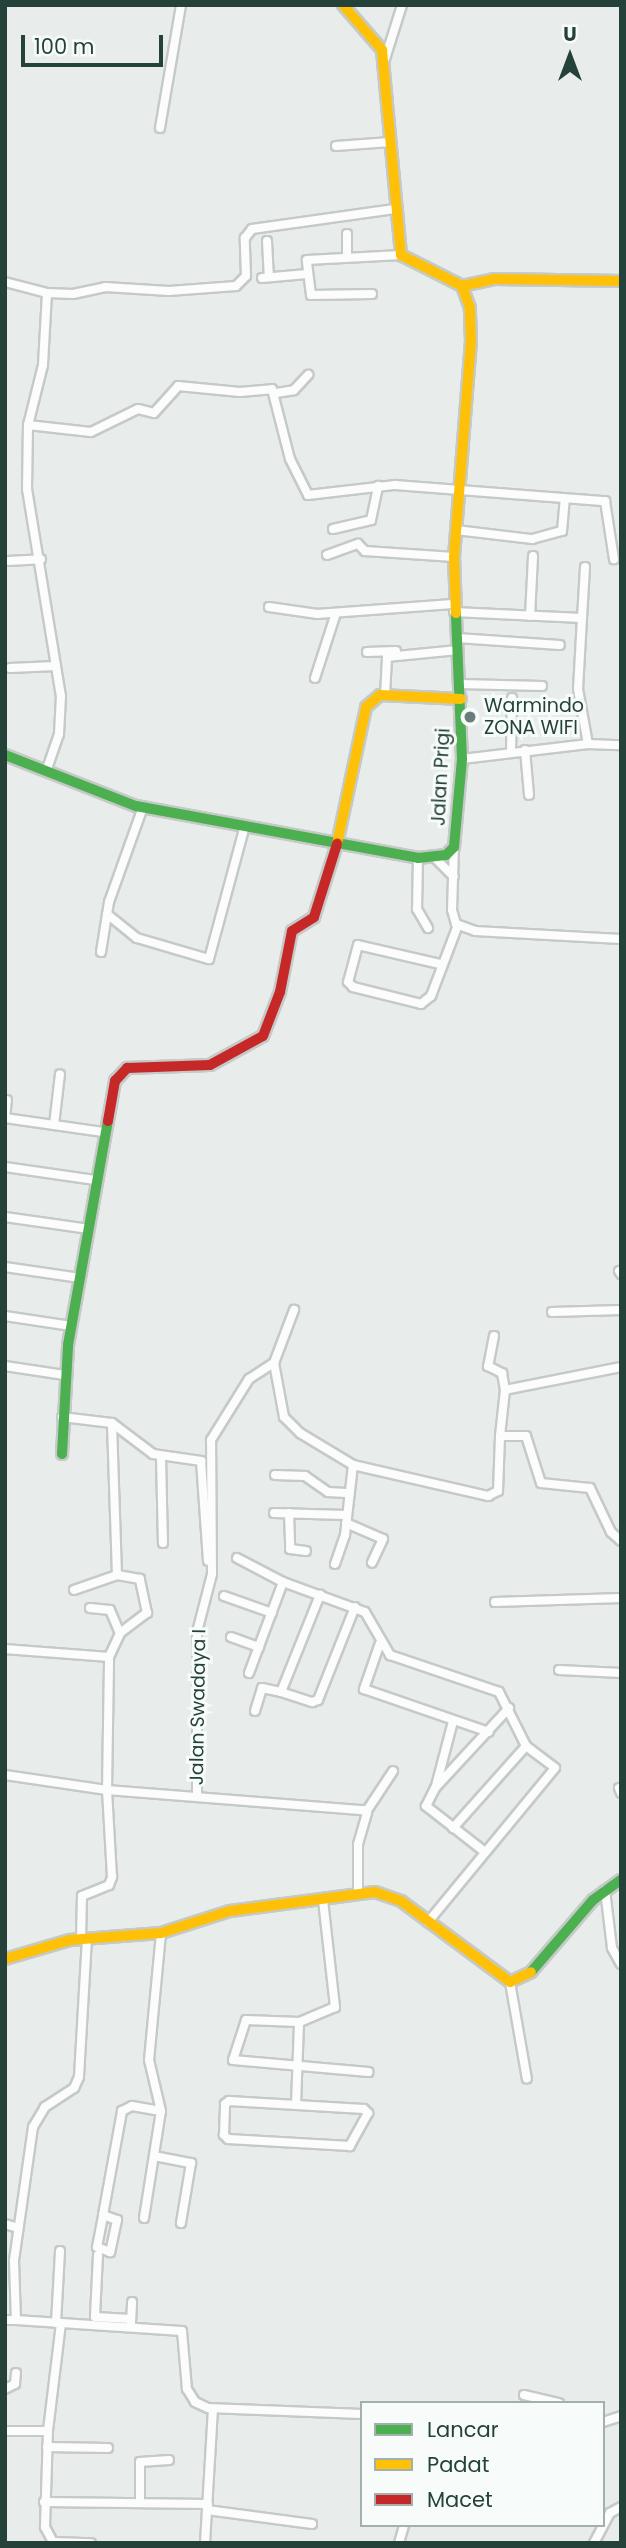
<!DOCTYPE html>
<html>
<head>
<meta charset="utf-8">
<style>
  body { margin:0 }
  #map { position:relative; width:626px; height:2548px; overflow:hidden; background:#e8edeb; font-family:Poppins,sans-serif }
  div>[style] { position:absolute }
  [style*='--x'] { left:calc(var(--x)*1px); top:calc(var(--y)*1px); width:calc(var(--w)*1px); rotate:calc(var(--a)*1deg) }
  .roads { filter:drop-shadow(2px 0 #c5cac8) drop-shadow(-2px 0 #c5cac8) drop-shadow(0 2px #c5cac8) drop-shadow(0 -2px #c5cac8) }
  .street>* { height:8px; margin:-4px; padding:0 4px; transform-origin:4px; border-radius:4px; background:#fcfcfc }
  .fast>* { height:10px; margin:-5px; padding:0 5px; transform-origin:5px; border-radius:5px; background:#4caf50 }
  .slow>* { height:10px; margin:-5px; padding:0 5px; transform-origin:5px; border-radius:5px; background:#ffc107 }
  .jam>* { height:10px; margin:-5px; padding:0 5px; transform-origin:5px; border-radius:5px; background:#c62828 }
  .dots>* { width:19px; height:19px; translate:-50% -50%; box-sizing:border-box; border:4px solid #f7fbf9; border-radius:50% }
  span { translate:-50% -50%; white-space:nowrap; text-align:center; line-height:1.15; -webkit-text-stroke:6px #f7fbf9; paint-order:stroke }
  .poi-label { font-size:19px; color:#24423a }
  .left { translate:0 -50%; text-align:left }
  .street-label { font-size:19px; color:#24423a }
  .frame { position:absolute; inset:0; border:7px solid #24423a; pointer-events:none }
  .legend { position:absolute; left:360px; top:2401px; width:245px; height:126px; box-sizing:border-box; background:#f7fbf9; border:2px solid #a3b1ad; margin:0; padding:9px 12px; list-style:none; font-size:21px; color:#24423a }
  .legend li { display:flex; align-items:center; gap:14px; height:35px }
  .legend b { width:35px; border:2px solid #a3b1ad }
  .north { position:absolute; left:535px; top:21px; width:70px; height:70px; -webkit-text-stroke:5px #f7fbf9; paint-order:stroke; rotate:0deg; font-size:19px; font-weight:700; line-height:28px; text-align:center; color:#24423a }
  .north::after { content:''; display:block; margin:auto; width:24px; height:32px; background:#24423a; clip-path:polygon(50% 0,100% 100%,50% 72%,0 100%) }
  .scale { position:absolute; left:21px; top:35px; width:142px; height:32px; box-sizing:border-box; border:4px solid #24423a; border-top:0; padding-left:9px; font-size:21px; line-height:24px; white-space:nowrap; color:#24423a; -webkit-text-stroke:5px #f7fbf9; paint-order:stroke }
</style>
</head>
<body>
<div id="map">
  <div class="roads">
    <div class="street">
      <i style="--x:385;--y:59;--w:57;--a:-72.5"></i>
      <i style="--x:160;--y:128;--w:125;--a:-80.3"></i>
      <i style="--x:336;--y:146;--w:54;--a:-4.2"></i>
      <i style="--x:267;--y:241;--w:36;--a:87"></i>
      <i style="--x:347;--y:257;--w:23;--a:-90"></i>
      <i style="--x:262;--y:278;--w:45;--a:-5.1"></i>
      <i style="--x:5;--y:282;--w:43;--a:14.7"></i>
      <i style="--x:47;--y:293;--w:72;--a:93.2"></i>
      <i style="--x:43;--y:365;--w:62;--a:104"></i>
      <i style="--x:28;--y:425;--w:64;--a:90.9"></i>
      <i style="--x:27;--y:489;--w:210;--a:80.7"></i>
      <i style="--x:61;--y:696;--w:38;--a:93"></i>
      <i style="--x:59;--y:734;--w:37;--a:109"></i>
      <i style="--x:47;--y:293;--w:26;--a:2"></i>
      <i style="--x:73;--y:294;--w:33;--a:-12"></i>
      <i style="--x:105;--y:287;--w:64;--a:3.6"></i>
      <i style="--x:169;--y:291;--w:67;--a:-4.3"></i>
      <i style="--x:236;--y:286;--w:14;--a:-45"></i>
      <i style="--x:246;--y:276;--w:38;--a:-92"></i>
      <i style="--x:245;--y:238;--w:11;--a:-52"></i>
      <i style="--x:252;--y:229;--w:144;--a:-8"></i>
      <i style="--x:372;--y:294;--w:61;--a:179.1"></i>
      <i style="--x:311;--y:295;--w:35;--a:-97"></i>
      <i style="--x:307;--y:260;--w:94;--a:-3"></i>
      <i style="--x:276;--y:393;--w:18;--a:-9"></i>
      <i style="--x:294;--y:390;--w:21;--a:-47"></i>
      <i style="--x:28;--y:425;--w:63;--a:6.3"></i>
      <i style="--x:91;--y:432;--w:52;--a:-26.1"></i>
      <i style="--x:138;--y:409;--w:16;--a:14"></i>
      <i style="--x:154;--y:413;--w:36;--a:-48"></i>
      <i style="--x:178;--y:386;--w:62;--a:5.5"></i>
      <i style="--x:240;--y:392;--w:32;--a:-5"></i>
      <i style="--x:272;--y:389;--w:72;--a:75.6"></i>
      <i style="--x:290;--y:459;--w:40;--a:63.4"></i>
      <i style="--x:308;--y:495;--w:88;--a:-6.6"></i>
      <i style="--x:395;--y:485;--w:211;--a:4.4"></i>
      <i style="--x:605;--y:501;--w:59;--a:81.2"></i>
      <i style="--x:333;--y:529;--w:39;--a:-13"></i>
      <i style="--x:371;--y:520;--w:35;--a:-78"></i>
      <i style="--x:456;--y:530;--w:77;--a:6.8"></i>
      <i style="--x:532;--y:539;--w:31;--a:-15"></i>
      <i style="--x:562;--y:531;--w:32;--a:-85"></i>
      <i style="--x:327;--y:555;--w:33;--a:-20"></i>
      <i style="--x:358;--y:544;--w:10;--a:45"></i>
      <i style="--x:365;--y:551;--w:89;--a:3.9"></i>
      <i style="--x:8;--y:561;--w:33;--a:-3"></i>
      <i style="--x:269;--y:607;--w:49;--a:8.3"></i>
      <i style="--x:317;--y:614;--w:136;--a:-4.2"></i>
      <i style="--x:454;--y:612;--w:128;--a:2.7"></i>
      <i style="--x:582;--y:618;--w:51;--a:-86.6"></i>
      <i style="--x:530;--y:616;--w:60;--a:-87.1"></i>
      <i style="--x:582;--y:618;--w:71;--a:93.2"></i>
      <i style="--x:578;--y:689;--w:56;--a:79.7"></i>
      <i style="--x:457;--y:638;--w:103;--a:3.9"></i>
      <i style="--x:367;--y:652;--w:29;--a:-2"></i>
      <i style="--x:10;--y:668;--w:46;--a:-2.5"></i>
      <i style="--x:315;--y:678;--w:68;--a:-72.1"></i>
      <i style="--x:460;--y:684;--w:82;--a:1.4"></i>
      <i style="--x:385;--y:696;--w:39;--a:-87"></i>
      <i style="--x:387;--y:657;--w:71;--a:-5.6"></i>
      <i style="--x:525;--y:750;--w:45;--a:84.9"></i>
      <i style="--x:511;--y:752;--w:54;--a:-88.9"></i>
      <i style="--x:462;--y:759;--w:127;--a:-6.8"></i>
      <i style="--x:588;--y:744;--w:33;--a:2"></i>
      <i style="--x:454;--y:847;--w:63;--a:91.8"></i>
      <i style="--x:452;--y:910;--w:15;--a:74"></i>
      <i style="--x:456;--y:924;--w:20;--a:20"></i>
      <i style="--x:475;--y:931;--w:146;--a:3.1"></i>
      <i style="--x:418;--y:858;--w:51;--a:91.1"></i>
      <i style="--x:417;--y:909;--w:22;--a:60"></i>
      <i style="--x:436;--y:859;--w:25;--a:45"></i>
      <i style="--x:107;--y:914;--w:38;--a:39"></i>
      <i style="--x:137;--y:938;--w:75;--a:16.3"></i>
      <i style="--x:209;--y:959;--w:138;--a:-74.9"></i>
      <i style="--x:101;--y:952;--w:51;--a:-80.9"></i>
      <i style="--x:109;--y:902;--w:101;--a:-70.3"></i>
      <i style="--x:440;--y:964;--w:84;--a:-167"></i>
      <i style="--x:358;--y:945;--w:38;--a:105"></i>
      <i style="--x:348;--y:982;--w:7;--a:45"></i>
      <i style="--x:353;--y:987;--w:70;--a:14"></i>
      <i style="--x:421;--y:1004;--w:13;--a:-39"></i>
      <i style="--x:431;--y:996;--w:76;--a:-69.2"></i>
      <i style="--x:5;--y:1118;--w:99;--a:8.1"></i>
      <i style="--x:5;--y:1118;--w:18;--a:-84"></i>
      <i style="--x:54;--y:1125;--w:51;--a:-83.3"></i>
      <i style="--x:5;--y:1167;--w:91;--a:8.2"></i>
      <i style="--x:5;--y:1217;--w:85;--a:8.1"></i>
      <i style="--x:5;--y:1267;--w:76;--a:8.3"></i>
      <i style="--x:619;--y:1271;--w:4;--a:56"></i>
      <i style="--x:552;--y:1312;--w:69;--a:-1.7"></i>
      <i style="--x:5;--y:1316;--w:67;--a:8.6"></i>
      <i style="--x:494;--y:1336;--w:31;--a:101"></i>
      <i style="--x:488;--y:1366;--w:16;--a:27"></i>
      <i style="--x:502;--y:1373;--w:17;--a:80"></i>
      <i style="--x:274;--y:1363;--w:57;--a:-69.3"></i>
      <i style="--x:5;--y:1366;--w:60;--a:8.7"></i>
      <i style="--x:621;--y:1367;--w:118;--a:168.8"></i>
      <i style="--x:505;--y:1390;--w:46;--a:96.2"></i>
      <i style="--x:500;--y:1436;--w:26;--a:0"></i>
      <i style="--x:526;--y:1436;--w:49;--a:72.3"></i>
      <i style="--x:541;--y:1483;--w:49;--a:5.8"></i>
      <i style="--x:590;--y:1488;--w:49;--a:64.5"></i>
      <i style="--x:611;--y:1532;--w:13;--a:42"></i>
      <i style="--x:62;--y:1417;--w:50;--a:6.8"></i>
      <i style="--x:112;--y:1423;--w:51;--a:37.1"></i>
      <i style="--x:153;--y:1454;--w:49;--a:8.3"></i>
      <i style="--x:201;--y:1461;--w:100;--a:86"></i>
      <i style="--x:161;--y:1457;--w:86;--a:88.7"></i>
      <i style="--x:275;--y:1475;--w:30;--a:2"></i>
      <i style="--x:305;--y:1476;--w:28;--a:35"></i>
      <i style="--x:328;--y:1492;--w:22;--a:3"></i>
      <i style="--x:274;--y:1513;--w:72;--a:1.6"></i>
      <i style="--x:289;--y:1513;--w:36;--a:88"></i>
      <i style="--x:290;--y:1549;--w:16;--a:7"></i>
      <i style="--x:346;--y:1523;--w:40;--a:23.4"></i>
      <i style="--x:383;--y:1539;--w:26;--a:115"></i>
      <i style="--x:237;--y:1558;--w:52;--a:27.6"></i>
      <i style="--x:283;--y:1582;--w:87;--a:20.1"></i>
      <i style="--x:365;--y:1612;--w:50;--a:59.8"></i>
      <i style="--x:390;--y:1655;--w:115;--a:18.7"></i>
      <i style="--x:499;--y:1692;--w:60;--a:63.4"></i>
      <i style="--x:526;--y:1746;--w:36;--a:37"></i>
      <i style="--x:555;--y:1768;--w:200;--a:129.5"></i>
      <i style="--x:335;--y:1564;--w:31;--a:-71"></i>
      <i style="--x:345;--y:1535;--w:70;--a:-83.5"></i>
      <i style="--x:74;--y:1590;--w:46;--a:-19.2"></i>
      <i style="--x:224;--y:1596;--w:51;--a:19.5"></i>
      <i style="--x:495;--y:1602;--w:126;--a:-1.8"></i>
      <i style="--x:90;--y:1608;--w:20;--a:6"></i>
      <i style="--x:110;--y:1610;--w:25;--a:67"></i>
      <i style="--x:231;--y:1637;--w:30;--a:20"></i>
      <i style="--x:380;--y:1643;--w:49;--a:109.2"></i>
      <i style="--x:364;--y:1689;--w:132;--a:19"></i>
      <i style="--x:5;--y:1649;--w:104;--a:4.4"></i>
      <i style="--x:559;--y:1670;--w:62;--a:2.8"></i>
      <i style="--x:249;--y:1673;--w:97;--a:-69.5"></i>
      <i style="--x:281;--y:1692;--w:33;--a:18"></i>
      <i style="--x:312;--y:1702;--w:6;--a:-18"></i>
      <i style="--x:318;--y:1700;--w:100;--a:-68.3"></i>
      <i style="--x:255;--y:1711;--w:24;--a:-73"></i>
      <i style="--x:262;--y:1688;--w:19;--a:12"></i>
      <i style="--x:281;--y:1692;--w:105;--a:-68.1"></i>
      <i style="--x:5;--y:1775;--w:103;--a:8.4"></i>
      <i style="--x:107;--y:1790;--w:257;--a:4.5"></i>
      <i style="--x:363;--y:1810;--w:5;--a:37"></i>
      <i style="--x:367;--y:1813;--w:32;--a:106"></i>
      <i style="--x:358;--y:1844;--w:49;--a:90"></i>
      <i style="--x:436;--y:1786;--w:67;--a:-75.3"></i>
      <i style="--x:619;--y:1788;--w:5;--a:68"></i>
      <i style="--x:197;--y:1796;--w:164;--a:-90"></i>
      <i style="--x:197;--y:1632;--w:60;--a:-75.5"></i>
      <i style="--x:212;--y:1574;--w:134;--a:-90.4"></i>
      <i style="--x:211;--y:1440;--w:72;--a:-58.1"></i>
      <i style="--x:249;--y:1379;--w:30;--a:-33"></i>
      <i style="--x:274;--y:1363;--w:55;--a:79.5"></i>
      <i style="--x:284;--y:1417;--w:23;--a:45"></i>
      <i style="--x:300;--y:1433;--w:62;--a:31.1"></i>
      <i style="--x:353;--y:1465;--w:139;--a:12.9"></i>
      <i style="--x:488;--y:1496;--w:11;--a:-27"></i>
      <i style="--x:498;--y:1491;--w:55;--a:-87.9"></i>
      <i style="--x:366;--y:1812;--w:49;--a:-56.6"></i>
      <i style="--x:453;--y:1828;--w:110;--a:-48.3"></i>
      <i style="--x:485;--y:1852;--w:75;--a:-142.1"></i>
      <i style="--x:426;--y:1806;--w:20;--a:-63"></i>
      <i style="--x:435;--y:1788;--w:109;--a:-47.2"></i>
      <i style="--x:605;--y:1890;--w:58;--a:83.1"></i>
      <i style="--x:612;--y:1948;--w:18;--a:61"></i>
      <i style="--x:323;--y:1900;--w:108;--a:83.6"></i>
      <i style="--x:335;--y:2007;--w:39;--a:157"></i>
      <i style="--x:299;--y:2022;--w:53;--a:-177.8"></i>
      <i style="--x:246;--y:2020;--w:42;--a:108"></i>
      <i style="--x:233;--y:2060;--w:136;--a:5.1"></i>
      <i style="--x:87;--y:1938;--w:139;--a:93.3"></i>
      <i style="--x:79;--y:2077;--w:12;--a:114"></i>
      <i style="--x:74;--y:2088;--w:35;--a:147"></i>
      <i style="--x:45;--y:2107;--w:23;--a:121"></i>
      <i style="--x:33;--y:2127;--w:135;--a:98.1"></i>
      <i style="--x:14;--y:2261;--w:59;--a:88.1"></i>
      <i style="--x:16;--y:2320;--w:166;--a:3.8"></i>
      <i style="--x:182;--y:2331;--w:58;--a:85.1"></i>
      <i style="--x:187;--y:2389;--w:15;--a:58"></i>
      <i style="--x:195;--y:2402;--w:14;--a:25"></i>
      <i style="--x:208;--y:2408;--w:154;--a:2.2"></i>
      <i style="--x:81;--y:1939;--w:43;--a:-88.7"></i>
      <i style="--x:82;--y:1896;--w:29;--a:-22"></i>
      <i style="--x:109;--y:1885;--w:9;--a:-69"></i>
      <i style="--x:112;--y:1877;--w:87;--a:-93.3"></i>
      <i style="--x:107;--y:1790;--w:133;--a:-89.1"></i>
      <i style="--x:109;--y:1657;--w:26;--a:-65"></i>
      <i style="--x:120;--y:1633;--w:34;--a:-37"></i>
      <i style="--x:147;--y:1613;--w:35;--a:-102"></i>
      <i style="--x:140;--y:1579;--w:23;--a:-170"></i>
      <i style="--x:117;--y:1575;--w:152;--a:-91.9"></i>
      <i style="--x:510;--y:1982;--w:98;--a:80.1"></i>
      <i style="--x:229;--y:2101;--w:135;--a:3.4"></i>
      <i style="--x:364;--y:2109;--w:6;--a:45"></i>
      <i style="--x:368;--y:2113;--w:38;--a:119"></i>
      <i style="--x:350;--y:2146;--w:122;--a:-176.7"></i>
      <i style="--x:228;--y:2139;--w:6;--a:-135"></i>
      <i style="--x:224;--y:2135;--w:31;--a:-88"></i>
      <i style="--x:225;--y:2104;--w:5;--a:-37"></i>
      <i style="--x:296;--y:2105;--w:83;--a:-87.9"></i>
      <i style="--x:154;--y:2156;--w:38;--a:11"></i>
      <i style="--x:191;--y:2163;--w:61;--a:99.5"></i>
      <i style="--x:103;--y:2215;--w:15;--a:20"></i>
      <i style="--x:117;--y:2220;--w:33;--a:102"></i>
      <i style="--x:110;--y:2252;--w:14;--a:-159"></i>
      <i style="--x:97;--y:2247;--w:33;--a:-79"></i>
      <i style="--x:103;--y:2215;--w:106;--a:-79.6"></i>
      <i style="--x:122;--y:2111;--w:11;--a:-27"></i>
      <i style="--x:132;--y:2106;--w:29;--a:10"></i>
      <i style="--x:144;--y:2218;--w:108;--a:-81"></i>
      <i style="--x:161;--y:2111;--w:52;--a:-103.2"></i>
      <i style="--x:149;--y:2060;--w:128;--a:-84.6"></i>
      <i style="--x:5;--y:2224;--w:14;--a:17"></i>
      <i style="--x:98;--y:2255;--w:62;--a:92.8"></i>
      <i style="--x:95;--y:2317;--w:36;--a:3"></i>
      <i style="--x:5;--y:2320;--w:11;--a:0"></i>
      <i style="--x:56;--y:2323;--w:72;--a:-86.8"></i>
      <i style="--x:61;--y:2323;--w:109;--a:96.9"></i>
      <i style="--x:48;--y:2431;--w:96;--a:91.8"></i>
      <i style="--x:45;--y:2527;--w:17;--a:62"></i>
      <i style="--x:53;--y:2542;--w:38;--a:2"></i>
      <i style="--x:131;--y:2323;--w:21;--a:-87"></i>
      <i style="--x:5;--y:2389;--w:11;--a:-27"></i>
      <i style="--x:15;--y:2384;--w:11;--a:-85"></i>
      <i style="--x:524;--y:2395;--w:36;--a:13"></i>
      <i style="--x:603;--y:2422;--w:19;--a:-18"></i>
      <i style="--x:5;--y:2431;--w:43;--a:0"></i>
      <i style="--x:47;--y:2447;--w:61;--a:0.9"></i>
      <i style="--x:140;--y:2500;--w:38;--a:-90"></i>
      <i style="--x:140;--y:2462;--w:29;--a:-4"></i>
      <i style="--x:44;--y:2502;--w:164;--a:0.7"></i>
      <i style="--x:207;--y:2510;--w:106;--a:7.6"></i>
      <i style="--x:205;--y:2543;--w:134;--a:-86.6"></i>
      <i style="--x:399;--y:2543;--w:19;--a:-74"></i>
      <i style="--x:594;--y:2543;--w:34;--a:-62"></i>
      <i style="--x:610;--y:2513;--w:13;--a:-29"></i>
    </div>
    <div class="fast">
      <i style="--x:5;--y:755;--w:141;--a:21.3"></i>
      <i style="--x:136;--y:806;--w:287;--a:10.4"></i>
      <i style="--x:418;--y:858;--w:28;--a:-6"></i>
      <i style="--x:446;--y:855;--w:11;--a:-45"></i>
      <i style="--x:454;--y:847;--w:88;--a:-84.8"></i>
      <i style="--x:462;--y:759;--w:146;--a:-92.4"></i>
      <i style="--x:62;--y:1454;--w:109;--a:-86.8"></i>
      <i style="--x:68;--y:1345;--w:228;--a:-79.9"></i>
      <i style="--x:531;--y:1972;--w:95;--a:-49.3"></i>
      <i style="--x:593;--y:1900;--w:34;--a:-36"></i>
    </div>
    <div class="slow">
      <i style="--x:343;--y:5;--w:60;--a:49.1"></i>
      <i style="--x:382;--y:50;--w:206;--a:84.7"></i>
      <i style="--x:401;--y:255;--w:68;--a:26.9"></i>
      <i style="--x:462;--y:286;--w:34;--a:-12"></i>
      <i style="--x:495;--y:279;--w:126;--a:0.9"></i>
      <i style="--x:456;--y:613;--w:56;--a:-92"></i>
      <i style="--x:454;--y:557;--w:216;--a:-85.5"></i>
      <i style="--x:471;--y:342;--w:34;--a:-92"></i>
      <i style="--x:470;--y:308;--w:23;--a:-110"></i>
      <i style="--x:337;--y:844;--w:140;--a:-78"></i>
      <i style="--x:366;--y:707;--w:18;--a:-41"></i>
      <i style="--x:380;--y:695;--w:81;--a:2.8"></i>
      <i style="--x:5;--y:1959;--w:68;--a:-16.3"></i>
      <i style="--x:70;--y:1940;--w:91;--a:-4.4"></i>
      <i style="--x:161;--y:1933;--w:72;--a:-17.7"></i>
      <i style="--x:230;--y:1911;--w:146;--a:-7.5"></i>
      <i style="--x:375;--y:1892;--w:28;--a:19"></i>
      <i style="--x:401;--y:1901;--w:136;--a:36.6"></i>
      <i style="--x:510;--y:1982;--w:23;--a:-25"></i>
    </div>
    <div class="jam">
      <i style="--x:108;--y:1121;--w:41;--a:-80.1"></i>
      <i style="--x:115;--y:1081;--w:18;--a:-47"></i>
      <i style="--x:127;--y:1068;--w:83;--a:-2.1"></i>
      <i style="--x:210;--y:1065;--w:60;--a:-28.7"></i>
      <i style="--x:263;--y:1036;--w:47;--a:-68.9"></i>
      <i style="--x:280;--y:992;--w:62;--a:-78.9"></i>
      <i style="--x:292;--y:931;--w:26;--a:-32"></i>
      <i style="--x:314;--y:917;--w:77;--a:-72.5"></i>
    </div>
  </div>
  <div class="dots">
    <i style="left:470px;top:717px;background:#697e78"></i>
  </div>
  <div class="poi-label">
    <span class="left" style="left:484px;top:717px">Warmindo<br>ZONA WIFI</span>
  </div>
  <div class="street-label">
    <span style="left:441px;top:777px;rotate:-87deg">Jalan Prigi</span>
    <span style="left:198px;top:1707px;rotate:-89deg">Jalan Swadaya I</span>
  </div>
  <div class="frame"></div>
  <ul class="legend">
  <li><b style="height:9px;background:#4caf50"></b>Lancar</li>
  <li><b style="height:9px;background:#ffc107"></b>Padat</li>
  <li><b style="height:9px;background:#c62828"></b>Macet</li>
  </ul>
  <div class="north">U</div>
  <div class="scale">100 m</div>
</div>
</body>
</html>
